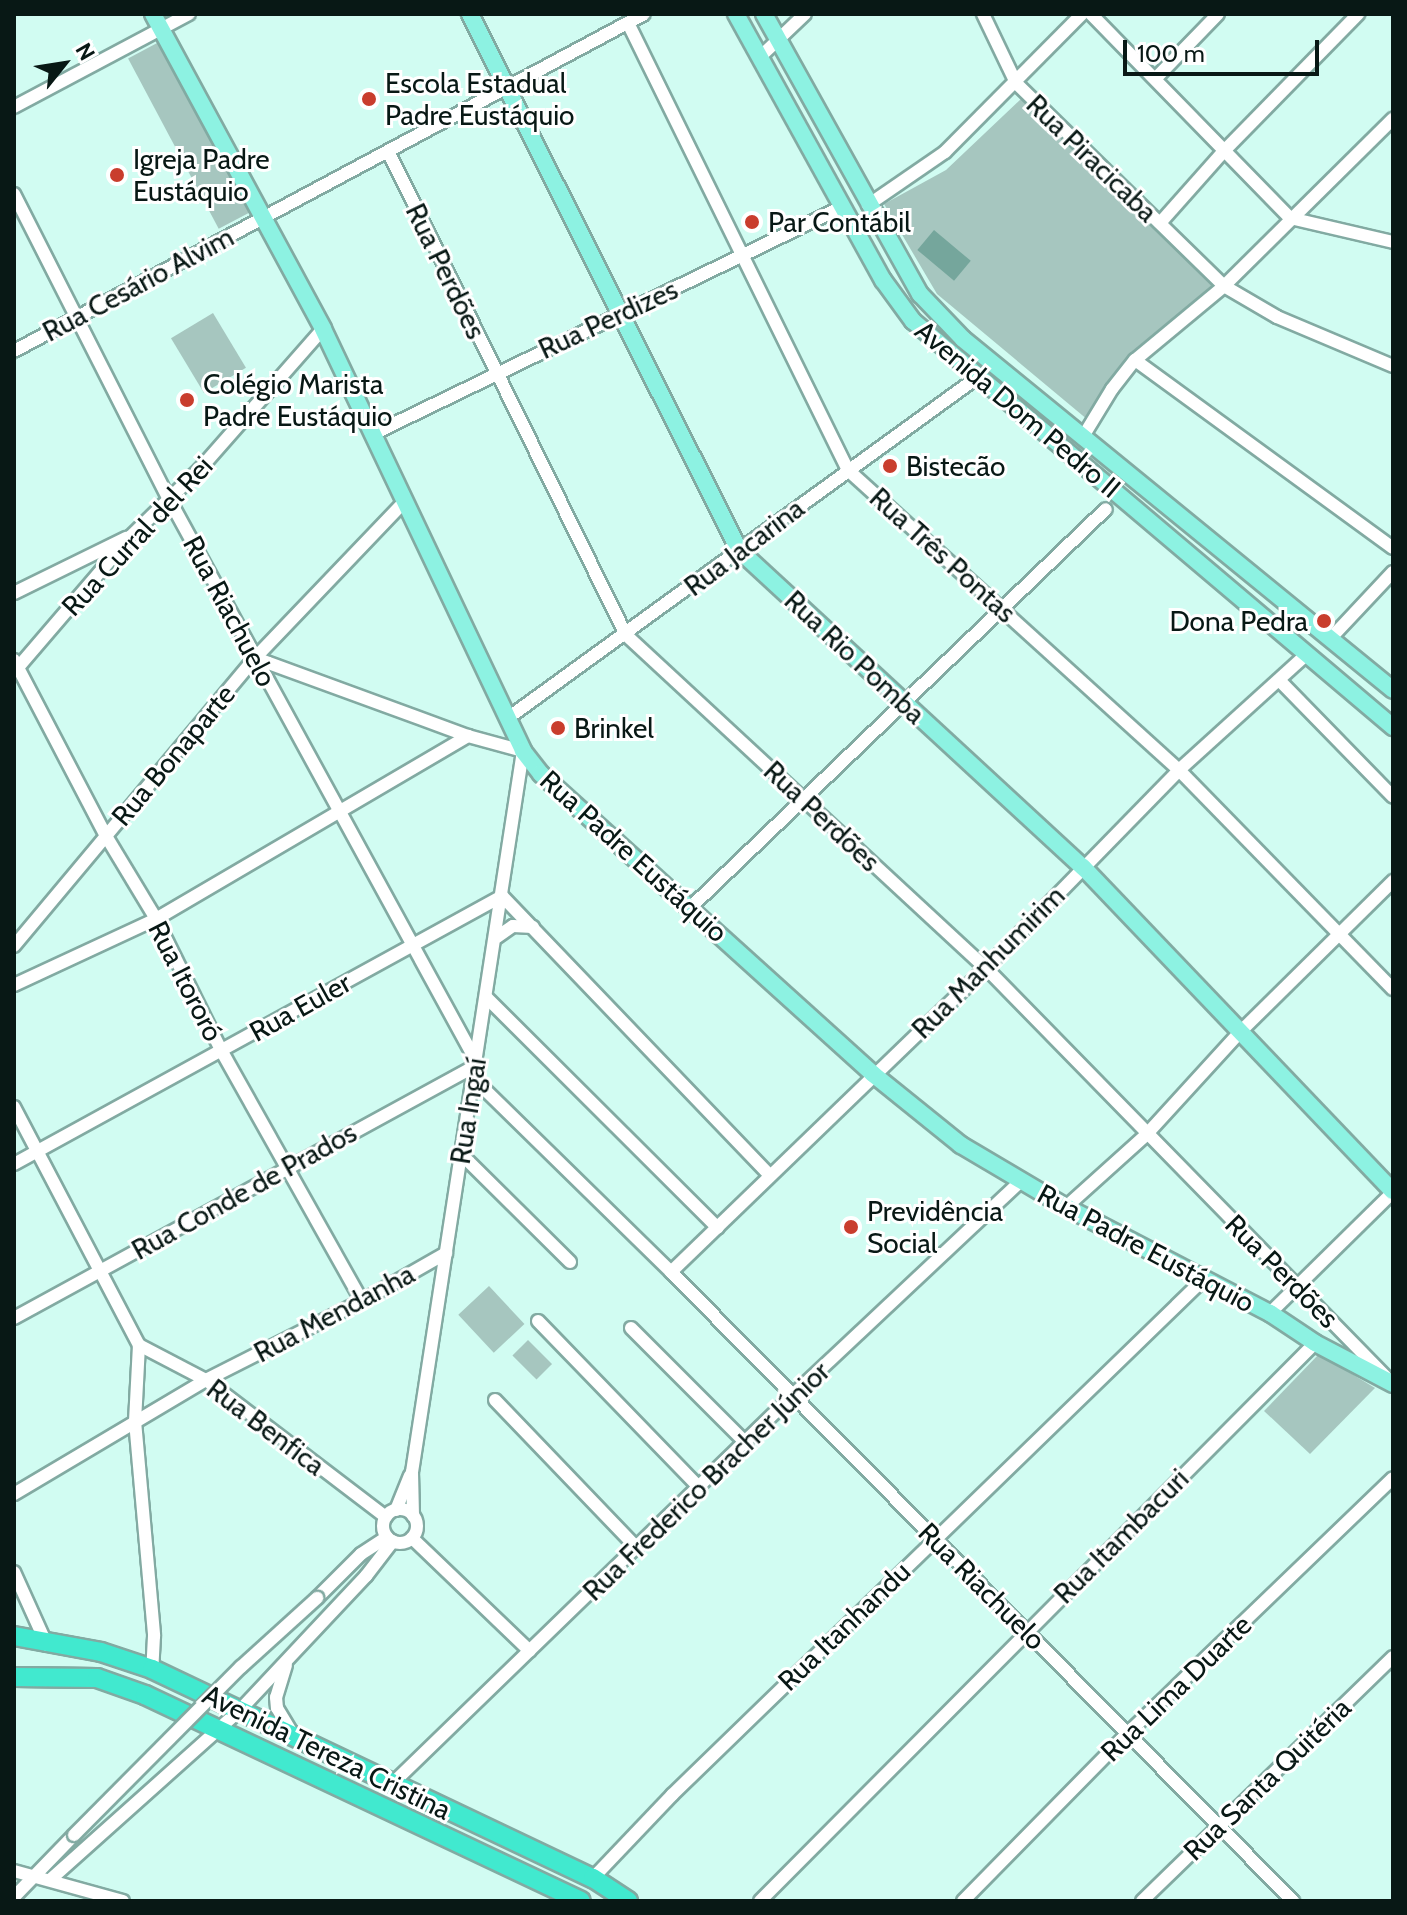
<!DOCTYPE html>
<html>
<head>
<meta charset="utf-8">
<style>
  body { margin:0 }
  #map { position:relative; width:1407px; height:1915px; overflow:hidden; background:#d1fcf2; font-family:Cabin,sans-serif }
  div>[style] { position:absolute }
  [style*='--x'] { left:calc(var(--x)*1px); top:calc(var(--y)*1px); width:calc(var(--w)*1px); rotate:calc(var(--a)*1deg) }
  .green>* { inset:0; background:#a6c6bf; transform-origin:0 0 }
  .water>* { inset:0; background:#75a69c; transform-origin:0 0 }
  .roads { filter:drop-shadow(2px 0 #82aaa2) drop-shadow(-2px 0 #82aaa2) drop-shadow(0 2px #82aaa2) drop-shadow(0 -2px #82aaa2) }
  .minor>* { height:12px; margin:-6px; padding:0 6px; transform-origin:6px; border-radius:6px; background:#fff }
  .minor>.ring { margin:-6px; padding:0; box-sizing:content-box; background:none; border:12px solid #fff; border-radius:50% }
  .major>* { height:16px; margin:-8px; padding:0 8px; transform-origin:8px; border-radius:8px; background:#8df2e2 }
  .highway>* { height:18px; margin:-9px; padding:0 9px; transform-origin:9px; border-radius:9px; background:#41e9cf }
  .bridges { filter:drop-shadow(2px 0 #82aaa2) drop-shadow(-2px 0 #82aaa2) drop-shadow(0 2px #82aaa2) drop-shadow(0 -2px #82aaa2) }
  .minor-bridge>* { height:12px; margin:-6px; padding:0 6px; transform-origin:6px; border-radius:6px; background:#fff }
  .dots>* { width:22px; height:22px; translate:-50% -50%; box-sizing:border-box; border:4px solid #fff; border-radius:50% }
  span { translate:-50% -50%; white-space:nowrap; text-align:center; line-height:1.15; -webkit-text-stroke:6px #fff; paint-order:stroke }
  .poi-label { font-size:28px; color:#081815 }
  .left { translate:0 -50%; text-align:left }
  .right { translate:-100% -50%; text-align:right }
  .street-label { font-size:28px; color:#081815 }
  .frame { position:absolute; inset:0; border:16px solid #081815; pointer-events:none }
  .north { position:absolute; left:24px; top:24px; width:80px; height:80px; -webkit-text-stroke:6px #fff; paint-order:stroke; rotate:60deg; font-size:22px; font-weight:700; line-height:32px; text-align:center; color:#081815 }
  .north::after { content:''; display:block; margin:auto; width:28px; height:36px; background:#081815; clip-path:polygon(50% 0,100% 100%,50% 72%,0 100%) }
  .scale { position:absolute; left:1123px; top:40px; width:196px; height:36px; box-sizing:border-box; border:4px solid #081815; border-top:0; padding-left:10px; font-size:24px; line-height:28px; white-space:nowrap; color:#081815; -webkit-text-stroke:6px #fff; paint-order:stroke }
</style>
</head>
<body>
<div id="map">
  <div class="green">
    <i style="left:159px;top:42px;width:193px;height:35px;rotate:62deg"></i>
    <i style="clip-path:polygon(1021px 99px,1221px 287px,1127px 362px,1088px 420px,937px 294px,884px 204px,946px 170px)"></i>
    <i style="left:213px;top:313px;width:64px;height:49px;rotate:59deg"></i>
    <i style="left:489px;top:1286px;width:52px;height:42px;rotate:47deg"></i>
    <i style="left:528px;top:1340px;width:34px;height:22px;rotate:45deg"></i>
    <i style="clip-path:polygon(1319px 1354px,1375px 1388px,1310px 1454px,1264px 1411px)"></i>
  </div>
  <div class="water">
    <i style="left:934px;top:230px;width:48px;height:26px;rotate:40deg"></i>
  </div>
  <div class="roads">
    <div class="minor">
      <i style="--x:983;--y:14;--w:76;--a:64.4"></i>
      <i style="--x:1016;--y:83;--w:291;--a:44.3"></i>
      <i style="--x:1224;--y:286;--w:61;--a:30.3"></i>
      <i style="--x:1277;--y:317;--w:126;--a:22.9"></i>
      <i style="--x:1091;--y:14;--w:285;--a:45.7"></i>
      <i style="--x:1290;--y:218;--w:106;--a:13.1"></i>
      <i style="--x:628;--y:23;--w:498;--a:63.8"></i>
      <i style="--x:848;--y:470;--w:447;--a:42.2"></i>
      <i style="--x:1179;--y:770;--w:306;--a:45.7"></i>
      <i style="--x:760;--y:57;--w:62;--a:-43.7"></i>
      <i style="--x:1156;--y:78;--w:89;--a:-45.9"></i>
      <i style="--x:14;--y:107;--w:198;--a:-28"></i>
      <i style="--x:388;--y:151;--w:539;--a:63.82"></i>
      <i style="--x:626;--y:635;--w:490;--a:42.8"></i>
      <i style="--x:986;--y:968;--w:571;--a:45.64"></i>
      <i style="--x:14;--y:194;--w:342;--a:63.1"></i>
      <i style="--x:169;--y:499;--w:640;--a:61.35"></i>
      <i style="--x:868;--y:205;--w:93;--a:-34.5"></i>
      <i style="--x:945;--y:152;--w:194;--a:-45.2"></i>
      <i style="--x:1160;--y:223;--w:96;--a:-48.4"></i>
      <i style="--x:1224;--y:151;--w:192;--a:-45.6"></i>
      <i style="--x:14;--y:351;--w:714;--a:-28.14"></i>
      <i style="--x:1135;--y:360;--w:319;--a:36.1"></i>
      <i style="--x:375;--y:433;--w:519;--a:-25.82"></i>
      <i style="--x:1084;--y:435;--w:54;--a:-58.7"></i>
      <i style="--x:1112;--y:389;--w:37;--a:-52"></i>
      <i style="--x:1135;--y:360;--w:116;--a:-39.7"></i>
      <i style="--x:1224;--y:286;--w:238;--a:-44.7"></i>
      <i style="--x:14;--y:593;--w:125;--a:-26.2"></i>
      <i style="--x:1330;--y:639;--w:92;--a:-46.8"></i>
      <i style="--x:255;--y:658;--w:227;--a:20.1"></i>
      <i style="--x:468;--y:736;--w:57;--a:15.3"></i>
      <i style="--x:523;--y:751;--w:729;--a:98.75"></i>
      <i style="--x:412;--y:1472;--w:44;--a:88.7"></i>
      <i style="--x:14;--y:660;--w:199;--a:62.4"></i>
      <i style="--x:106;--y:836;--w:97;--a:58.9"></i>
      <i style="--x:156;--y:919;--w:146;--a:63.6"></i>
      <i style="--x:221;--y:1050;--w:288;--a:60.7"></i>
      <i style="--x:15;--y:671;--w:177;--a:-49.4"></i>
      <i style="--x:130;--y:537;--w:96;--a:-44.2"></i>
      <i style="--x:199;--y:470;--w:188;--a:-48.7"></i>
      <i style="--x:1279;--y:680;--w:163;--a:45.7"></i>
      <i style="--x:508;--y:718;--w:582;--a:-35.98"></i>
      <i style="--x:502;--y:896;--w:387;--a:46.2"></i>
      <i style="--x:690;--y:908;--w:576;--a:-43.81"></i>
      <i style="--x:497;--y:937;--w:19;--a:-35"></i>
      <i style="--x:513;--y:926;--w:20;--a:3"></i>
      <i style="--x:14;--y:946;--w:376;--a:-50.1"></i>
      <i style="--x:255;--y:658;--w:217;--a:-46.3"></i>
      <i style="--x:14;--y:985;--w:157;--a:-24.9"></i>
      <i style="--x:156;--y:919;--w:362;--a:-30.4"></i>
      <i style="--x:486;--y:997;--w:327;--a:44.9"></i>
      <i style="--x:473;--y:1078;--w:277;--a:44.4"></i>
      <i style="--x:671;--y:1272;--w:885;--a:45.32"></i>
      <i style="--x:14;--y:1107;--w:269;--a:62.3"></i>
      <i style="--x:139;--y:1345;--w:76;--a:93"></i>
      <i style="--x:135;--y:1421;--w:216;--a:84.9"></i>
      <i style="--x:154;--y:1636;--w:33;--a:93"></i>
      <i style="--x:462;--y:1155;--w:152;--a:44.7"></i>
      <i style="--x:14;--y:1164;--w:557;--a:-28.77"></i>
      <i style="--x:1066;--y:1207;--w:108;--a:-42"></i>
      <i style="--x:1146;--y:1135;--w:141;--a:-47.6"></i>
      <i style="--x:1241;--y:1031;--w:214;--a:-44.6"></i>
      <i style="--x:671;--y:1272;--w:438;--a:-44"></i>
      <i style="--x:986;--y:968;--w:277;--a:-45.7"></i>
      <i style="--x:1179;--y:770;--w:173;--a:-42.2"></i>
      <i style="--x:1270;--y:1313;--w:173;--a:-44.5"></i>
      <i style="--x:14;--y:1318;--w:525;--a:-28.66"></i>
      <i style="--x:538;--y:1321;--w:233;--a:45.9"></i>
      <i style="--x:631;--y:1328;--w:164;--a:45"></i>
      <i style="--x:139;--y:1345;--w:76;--a:27.6"></i>
      <i style="--x:206;--y:1380;--w:226;--a:37.3"></i>
      <i style="--x:495;--y:1400;--w:205;--a:46.2"></i>
      <i style="--x:14;--y:1494;--w:223;--a:-30.7"></i>
      <i style="--x:206;--y:1380;--w:175;--a:-26.9"></i>
      <i style="--x:362;--y:1301;--w:97;--a:-29.7"></i>
      <i class="ring" style="left:383px;top:1509px;width:22px;height:22px"></i>
      <i style="--x:396;--y:1510;--w:37;--a:-68"></i>
      <i style="--x:412;--y:1538;--w:163;--a:43.8"></i>
      <i style="--x:14;--y:1572;--w:80;--a:65.7"></i>
      <i style="--x:317;--y:1598;--w:62;--a:-45"></i>
      <i style="--x:361;--y:1554;--w:31;--a:-33"></i>
      <i style="--x:286;--y:1665;--w:34;--a:107"></i>
      <i style="--x:276;--y:1697;--w:11;--a:85"></i>
      <i style="--x:277;--y:1708;--w:31;--a:59"></i>
      <i style="--x:392;--y:1784;--w:559;--a:-44.13"></i>
      <i style="--x:793;--y:1395;--w:313;--a:-43.2"></i>
      <i style="--x:14;--y:1871;--w:113;--a:15.4"></i>
      <i style="--x:593;--y:1878;--w:115;--a:-46.4"></i>
      <i style="--x:672;--y:1795;--w:741;--a:-44.13"></i>
      <i style="--x:51;--y:1879;--w:255;--a:-41.8"></i>
      <i style="--x:241;--y:1709;--w:183;--a:-46.8"></i>
      <i style="--x:366;--y:1576;--w:44;--a:-52.4"></i>
      <i style="--x:14;--y:1897;--w:86;--a:-45.9"></i>
      <i style="--x:760;--y:1901;--w:787;--a:-45.15"></i>
      <i style="--x:963;--y:1901;--w:234;--a:-45.5"></i>
      <i style="--x:1127;--y:1734;--w:369;--a:-43.9"></i>
      <i style="--x:1142;--y:1901;--w:350;--a:-44.2"></i>
    </div>
    <div class="major">
      <i style="--x:153;--y:14;--w:358;--a:61.6"></i>
      <i style="--x:323;--y:329;--w:467;--a:64.6"></i>
      <i style="--x:523;--y:751;--w:29;--a:52"></i>
      <i style="--x:541;--y:774;--w:447;--a:42.1"></i>
      <i style="--x:873;--y:1074;--w:113;--a:38.9"></i>
      <i style="--x:961;--y:1145;--w:122;--a:30.6"></i>
      <i style="--x:1066;--y:1207;--w:230;--a:27.5"></i>
      <i style="--x:1270;--y:1313;--w:54;--a:33.7"></i>
      <i style="--x:1315;--y:1343;--w:88;--a:27.7"></i>
      <i style="--x:470;--y:14;--w:600;--a:63.35"></i>
      <i style="--x:739;--y:550;--w:468;--a:42.7"></i>
      <i style="--x:1083;--y:867;--w:448;--a:46.3"></i>
      <i style="--x:736;--y:14;--w:304;--a:61.1"></i>
      <i style="--x:883;--y:280;--w:51;--a:53.8"></i>
      <i style="--x:913;--y:321;--w:629;--a:40.23"></i>
      <i style="--x:764;--y:14;--w:321;--a:60.9"></i>
      <i style="--x:920;--y:294;--w:62;--a:46.3"></i>
      <i style="--x:963;--y:339;--w:555;--a:39.22"></i>
    </div>
    <div class="highway">
      <i style="--x:14;--y:1636;--w:88;--a:10.4"></i>
      <i style="--x:101;--y:1652;--w:54;--a:18.4"></i>
      <i style="--x:152;--y:1669;--w:488;--a:25.4"></i>
      <i style="--x:593;--y:1878;--w:42;--a:33.3"></i>
      <i style="--x:14;--y:1677;--w:83;--a:0.7"></i>
      <i style="--x:97;--y:1678;--w:51;--a:19.5"></i>
      <i style="--x:145;--y:1695;--w:482;--a:25.3"></i>
    </div>
  </div>
  <div class="bridges">
    <div class="minor-bridge">
      <i style="--x:74;--y:1835;--w:237;--a:-45.2"></i>
      <i style="--x:241;--y:1667;--w:103;--a:-42.2"></i>
    </div>
  </div>
  <div class="dots">
    <i style="left:369px;top:99px;background:#c93d2d"></i>
    <i style="left:117px;top:175px;background:#c93d2d"></i>
    <i style="left:752px;top:222px;background:#c93d2d"></i>
    <i style="left:187px;top:400px;background:#c93d2d"></i>
    <i style="left:890px;top:466px;background:#c93d2d"></i>
    <i style="left:1324px;top:621px;background:#c93d2d"></i>
    <i style="left:558px;top:728px;background:#c93d2d"></i>
    <i style="left:851px;top:1227px;background:#c93d2d"></i>
  </div>
  <div class="poi-label">
    <span class="left" style="left:385px;top:99px">Escola Estadual<br>Padre Eustáquio</span>
    <span class="left" style="left:133px;top:175px">Igreja Padre<br>Eustáquio</span>
    <span class="left" style="left:768px;top:222px">Par Contábil</span>
    <span class="left" style="left:203px;top:400px">Colégio Marista<br>Padre Eustáquio</span>
    <span class="left" style="left:906px;top:466px">Bistecão</span>
    <span class="right" style="left:1308px;top:621px">Dona Pedra</span>
    <span class="left" style="left:574px;top:728px">Brinkel</span>
    <span class="left" style="left:867px;top:1227px">Previdência<br>Social</span>
  </div>
  <div class="street-label">
    <span style="left:1092px;top:158px;rotate:44deg">Rua Piracicaba</span>
    <span style="left:446px;top:271px;rotate:64deg">Rua Perdões</span>
    <span style="left:138px;top:284px;rotate:-28deg">Rua Cesário Alvim</span>
    <span style="left:608px;top:319px;rotate:-25deg">Rua Perdizes</span>
    <span style="left:1018px;top:409px;rotate:40deg">Avenida Dom Pedro II</span>
    <span style="left:137px;top:536px;rotate:-47deg">Rua Curral del Rei</span>
    <span style="left:744px;top:547px;rotate:-37deg">Rua Jacarina</span>
    <span style="left:943px;top:555px;rotate:42deg">Rua Três Pontas</span>
    <span style="left:230px;top:611px;rotate:62deg">Rua Riachuelo</span>
    <span style="left:855px;top:657px;rotate:43deg">Rua Rio Pomba</span>
    <span style="left:173px;top:755px;rotate:-50deg">Rua Bonaparte</span>
    <span style="left:822px;top:816px;rotate:43deg">Rua Perdões</span>
    <span style="left:634px;top:856px;rotate:42deg">Rua Padre Eustáquio</span>
    <span style="left:988px;top:962px;rotate:-45deg">Rua Manhumirim</span>
    <span style="left:186px;top:981px;rotate:63deg">Rua Itororó</span>
    <span style="left:300px;top:1007px;rotate:-29deg">Rua Euler</span>
    <span style="left:468px;top:1111px;rotate:-81deg">Rua Ingaí</span>
    <span style="left:244px;top:1191px;rotate:-29deg">Rua Conde de Prados</span>
    <span style="left:1146px;top:1248px;rotate:28deg">Rua Padre Eustáquio</span>
    <span style="left:1282px;top:1271px;rotate:45deg">Rua Perdões</span>
    <span style="left:334px;top:1313px;rotate:-28deg">Rua Mendanha</span>
    <span style="left:266px;top:1427px;rotate:37deg">Rua Benfica</span>
    <span style="left:706px;top:1481px;rotate:-44deg">Rua Frederico Bracher Júnior</span>
    <span style="left:1121px;top:1536px;rotate:-45deg">Rua Itambacuri</span>
    <span style="left:982px;top:1586px;rotate:45deg">Rua Riachuelo</span>
    <span style="left:844px;top:1626px;rotate:-44deg">Rua Itanhandu</span>
    <span style="left:1176px;top:1688px;rotate:-44deg">Rua Lima Duarte</span>
    <span style="left:327px;top:1752px;rotate:26deg">Avenida Tereza Cristina</span>
    <span style="left:1267px;top:1779px;rotate:-44deg">Rua Santa Quitéria</span>
  </div>
  <div class="frame"></div>
  <div class="north">N</div>
  <div class="scale">100 m</div>
</div>
</body>
</html>
